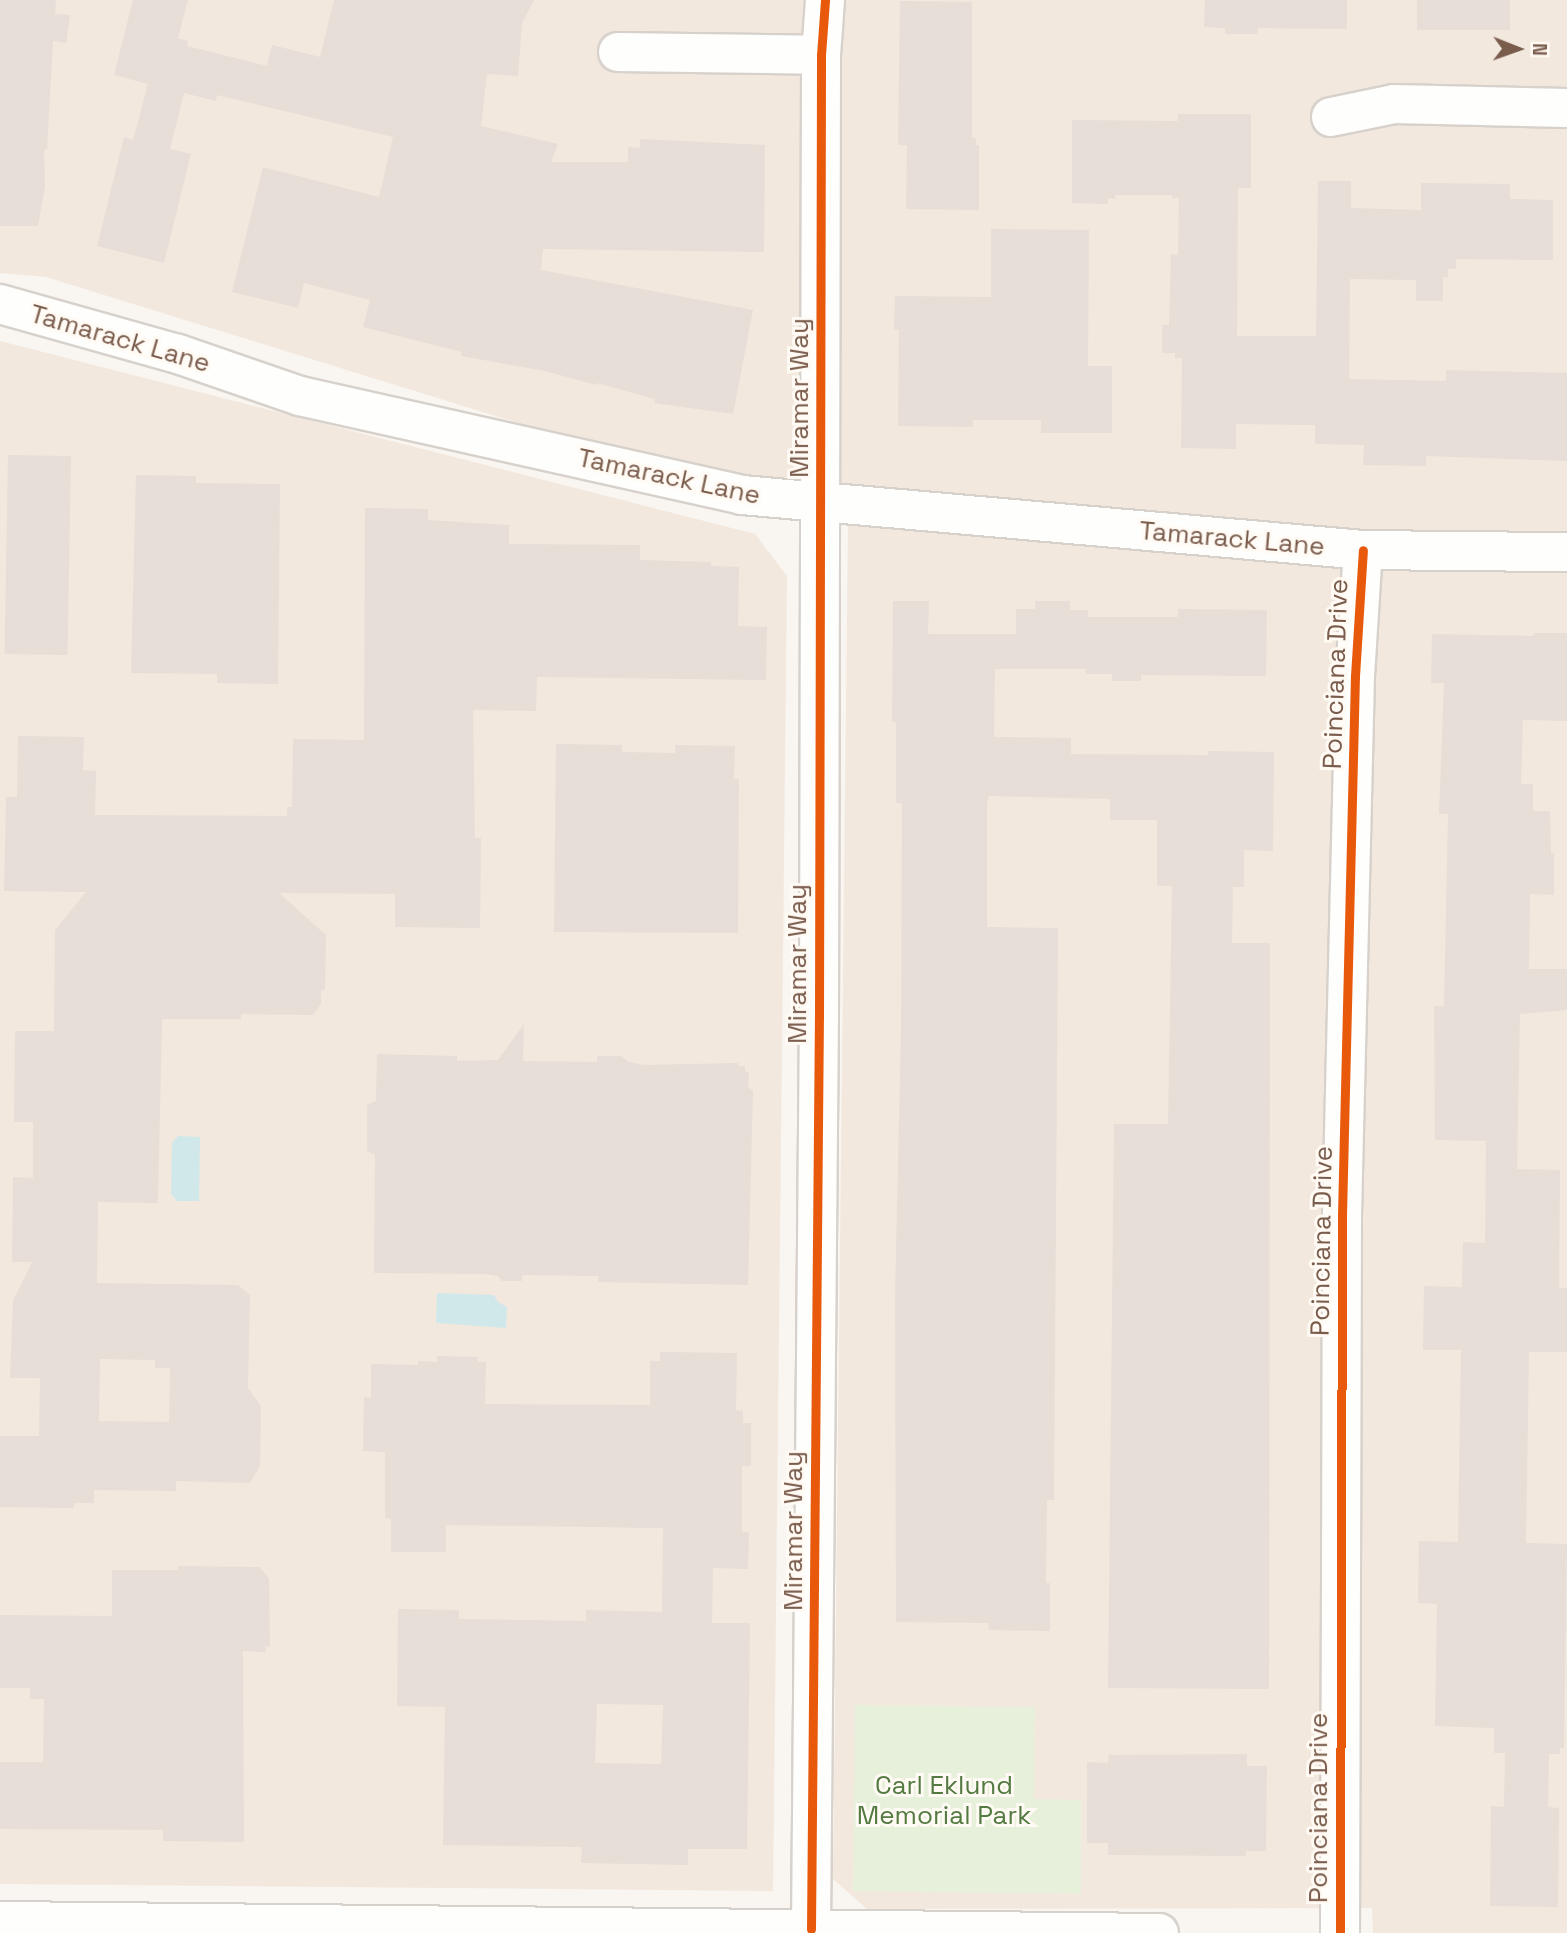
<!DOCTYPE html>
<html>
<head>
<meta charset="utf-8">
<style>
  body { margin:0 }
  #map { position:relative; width:1567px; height:1933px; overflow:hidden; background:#f9f5f0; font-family:"Space Grotesk",sans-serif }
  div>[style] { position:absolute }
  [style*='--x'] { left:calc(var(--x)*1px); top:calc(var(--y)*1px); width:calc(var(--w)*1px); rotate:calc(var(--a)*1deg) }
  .residential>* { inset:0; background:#f2e8de }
  .green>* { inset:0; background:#e7f0db }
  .water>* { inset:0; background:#d0e8ea }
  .building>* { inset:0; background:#e6ded7; transform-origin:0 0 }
  .roads { filter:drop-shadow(2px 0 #d7d1cb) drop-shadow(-2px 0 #d7d1cb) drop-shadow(0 2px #d7d1cb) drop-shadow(0 -2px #d7d1cb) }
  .minor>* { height:38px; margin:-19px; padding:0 19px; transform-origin:19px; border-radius:19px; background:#fefefd }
  .cycleway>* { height:9px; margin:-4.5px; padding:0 4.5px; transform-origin:4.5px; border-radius:4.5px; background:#e8590c }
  span { translate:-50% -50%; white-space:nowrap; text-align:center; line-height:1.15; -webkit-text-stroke:6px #fffaf3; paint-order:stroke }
  .street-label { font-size:26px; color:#7a5c4d }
  .park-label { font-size:26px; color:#537a41 }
  .north { position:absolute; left:1483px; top:14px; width:70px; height:70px; -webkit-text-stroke:5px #fffaf3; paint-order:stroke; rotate:91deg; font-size:19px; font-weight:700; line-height:28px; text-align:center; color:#7a5c4d }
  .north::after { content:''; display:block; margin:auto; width:24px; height:32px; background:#7a5c4d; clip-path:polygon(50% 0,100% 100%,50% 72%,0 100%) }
</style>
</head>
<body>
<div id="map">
  <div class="residential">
    <i style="clip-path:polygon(0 0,1567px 0,1567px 1933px,1373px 1933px,1372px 1908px,867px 1909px,833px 1879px,848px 525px,46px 277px,0 273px)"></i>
    <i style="clip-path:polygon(0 341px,755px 534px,787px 576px,773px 1891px,0 1884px)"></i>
  </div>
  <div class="green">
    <i style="clip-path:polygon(855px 1705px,1035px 1707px,1034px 1799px,1081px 1800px,1081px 1894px,853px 1891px)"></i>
  </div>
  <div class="water">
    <i style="clip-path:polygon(178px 1136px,200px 1137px,199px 1201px,177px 1201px,171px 1194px,172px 1143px)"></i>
    <i style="clip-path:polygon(437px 1293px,494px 1295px,498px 1302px,507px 1307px,506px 1328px,436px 1323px)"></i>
  </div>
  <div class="building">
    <i style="clip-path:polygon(0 0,56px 0,55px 14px,70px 15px,66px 43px,53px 41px,47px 149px,44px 150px,45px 187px,38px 226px,0 226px)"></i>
    <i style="clip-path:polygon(133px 0,188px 0,178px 38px,188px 41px,187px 46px,267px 66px,272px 45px,320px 57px,334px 0,534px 0,522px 23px,518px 76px,487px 74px,481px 126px,558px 144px,551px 162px,628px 162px,628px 147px,640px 148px,640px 139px,765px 145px,764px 252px,543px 249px,541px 270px,753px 310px,733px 414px,654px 403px,655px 399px,597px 383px,596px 385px,545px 371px,461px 356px,462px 352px,363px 327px,370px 300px,304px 283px,298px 308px,232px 292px,263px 167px,379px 197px,393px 137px,217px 95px,216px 101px,184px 93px,170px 149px,191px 154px,164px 263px,97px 246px,124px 137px,133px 140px,148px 84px,114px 75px)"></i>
    <i style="clip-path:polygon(1205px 0,1347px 0,1347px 29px,1258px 28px,1257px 34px,1225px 34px,1225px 28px,1204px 27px)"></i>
    <i style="left:1417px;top:0;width:93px;height:30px"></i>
    <i style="clip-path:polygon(900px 1px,972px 2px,972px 138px,976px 138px,976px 145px,979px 145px,979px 210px,906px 209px,907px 145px,898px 145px)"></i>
    <i style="clip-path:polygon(1178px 114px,1251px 114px,1251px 188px,1238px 188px,1237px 336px,1316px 336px,1318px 181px,1351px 181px,1351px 208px,1421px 210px,1421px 183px,1510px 184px,1510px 199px,1553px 200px,1553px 260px,1456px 259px,1456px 269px,1448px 269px,1448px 277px,1443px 277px,1443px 301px,1416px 301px,1416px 280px,1350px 279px,1349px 379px,1446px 381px,1446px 370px,1567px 373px,1567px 461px,1426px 456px,1426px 466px,1363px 465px,1364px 445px,1315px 444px,1315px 425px,1236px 424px,1236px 449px,1181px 448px,1182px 358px,1175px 358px,1175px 353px,1162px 353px,1162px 325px,1169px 325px,1171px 254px,1178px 255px,1179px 198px,1172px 198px,1172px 195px,1115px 195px,1115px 199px,1108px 198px,1108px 204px,1072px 203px,1072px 120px,1178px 121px)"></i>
    <i style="clip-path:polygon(991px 229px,1089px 230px,1088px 366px,1112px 366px,1112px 433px,1041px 433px,1041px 420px,973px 420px,973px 427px,898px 426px,899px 330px,894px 329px,895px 296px,991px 297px)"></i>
    <i style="left:8px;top:455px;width:63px;height:199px;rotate:1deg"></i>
    <i style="clip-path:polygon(136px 475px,196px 476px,196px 483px,280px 484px,278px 684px,217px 683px,217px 674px,131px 673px)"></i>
    <i style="clip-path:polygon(evenodd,365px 508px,428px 509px,428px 520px,509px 525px,509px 544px,640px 545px,640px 560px,711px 562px,711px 566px,739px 567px,738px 626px,767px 627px,766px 680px,537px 677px,536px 711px,473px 710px,475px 838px,481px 838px,480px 928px,395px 927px,395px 894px,279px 893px,326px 935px,325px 989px,321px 991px,321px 1004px,313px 1015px,241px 1014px,241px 1019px,162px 1019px,158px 1203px,98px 1202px,97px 1283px,238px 1285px,250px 1295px,248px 1388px,261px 1406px,260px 1466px,250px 1483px,176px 1481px,176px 1491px,94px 1490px,94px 1503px,74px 1503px,74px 1508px,0 1507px,0 1436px,39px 1436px,40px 1378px,10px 1378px,13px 1301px,32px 1262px,12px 1262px,13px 1177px,33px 1178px,33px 1122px,14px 1122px,15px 1031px,54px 1031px,55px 930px,86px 892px,4px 891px,6px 797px,17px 797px,18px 736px,84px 737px,83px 770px,96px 771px,95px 815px,287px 816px,287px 807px,292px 807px,293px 739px,364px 740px,365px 508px,100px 1359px,155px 1360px,155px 1368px,170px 1368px,169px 1422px,99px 1421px,100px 1359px)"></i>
    <i style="clip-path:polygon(893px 601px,929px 601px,928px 634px,1016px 634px,1016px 609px,1035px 609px,1035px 601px,1070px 601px,1070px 610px,1088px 610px,1088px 617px,1178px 617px,1178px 609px,1267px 610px,1266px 676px,1141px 675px,1141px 681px,1112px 681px,1112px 674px,1086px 674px,1086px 669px,995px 669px,994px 737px,1071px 738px,1071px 754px,1208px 755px,1208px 751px,1274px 752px,1273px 851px,1244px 850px,1244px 887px,1233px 887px,1232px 943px,1270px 943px,1269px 1689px,1108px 1688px,1114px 1124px,1168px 1124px,1172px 886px,1157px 886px,1157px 820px,1110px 820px,1110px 799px,989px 796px,987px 803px,987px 927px,1058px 928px,1054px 1500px,1047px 1500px,1046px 1583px,1050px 1583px,1050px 1631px,988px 1630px,989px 1623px,896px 1622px,895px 1296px,901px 1033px,902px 803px,896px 803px,896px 722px,892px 722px)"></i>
    <i style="clip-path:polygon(1534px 633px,1567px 633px,1567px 721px,1523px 720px,1521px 784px,1533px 784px,1533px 811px,1550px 811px,1551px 853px,1554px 853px,1554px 895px,1530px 894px,1529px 969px,1567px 969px,1567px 1010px,1520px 1014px,1517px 1169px,1560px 1170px,1559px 1288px,1567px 1288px,1567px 1352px,1529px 1352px,1526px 1543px,1567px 1544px,1564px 1748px,1560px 1748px,1560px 1754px,1549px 1754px,1548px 1807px,1559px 1808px,1558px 1907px,1490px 1906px,1491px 1806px,1504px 1807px,1505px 1753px,1494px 1753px,1494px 1728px,1435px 1726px,1437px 1604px,1418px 1603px,1419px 1541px,1458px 1542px,1461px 1350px,1423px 1350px,1424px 1286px,1462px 1287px,1463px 1242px,1485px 1243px,1486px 1141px,1435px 1140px,1434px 1006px,1444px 1006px,1448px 814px,1439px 814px,1444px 683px,1431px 683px,1432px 634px,1533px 636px)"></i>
    <i style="clip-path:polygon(556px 744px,622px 745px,622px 752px,675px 753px,675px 745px,735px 746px,734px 779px,739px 779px,738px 933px,554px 932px)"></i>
    <i style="clip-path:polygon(524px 1024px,523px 1061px,597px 1062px,597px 1056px,621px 1056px,629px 1062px,644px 1065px,738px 1063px,739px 1066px,745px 1066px,745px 1072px,749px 1072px,748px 1087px,753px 1091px,748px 1285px,598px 1282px,598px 1276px,522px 1275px,522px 1281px,502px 1281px,498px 1276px,485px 1274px,374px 1273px,375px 1155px,367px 1151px,367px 1105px,376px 1101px,377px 1054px,457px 1056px,457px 1061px,498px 1060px)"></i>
    <i style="clip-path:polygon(evenodd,660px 1352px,737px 1353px,736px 1410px,743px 1411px,743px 1423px,751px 1423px,751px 1466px,742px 1466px,742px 1532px,749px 1532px,748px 1569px,713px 1568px,712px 1623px,750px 1623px,747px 1849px,688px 1849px,688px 1865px,581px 1863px,582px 1847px,443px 1845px,445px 1707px,397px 1706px,398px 1609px,459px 1610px,459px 1619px,586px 1621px,586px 1610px,662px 1612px,663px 1528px,446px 1525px,446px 1552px,391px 1552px,391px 1519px,385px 1518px,385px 1452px,363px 1451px,364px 1397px,371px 1398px,371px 1364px,418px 1365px,418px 1361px,437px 1362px,437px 1356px,478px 1357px,478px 1362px,486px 1362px,485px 1404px,650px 1405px,650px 1361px,660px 1361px,660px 1352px,597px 1704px,663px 1705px,661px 1764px,595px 1763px,597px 1704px)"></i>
    <i style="clip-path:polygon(178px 1566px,260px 1567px,269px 1579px,270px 1647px,265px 1646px,266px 1652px,243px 1651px,244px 1842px,163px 1841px,163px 1830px,0 1829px,0 1762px,43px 1762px,44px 1699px,30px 1699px,30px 1688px,0 1688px,0 1615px,112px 1616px,112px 1570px,178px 1570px)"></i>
    <i style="clip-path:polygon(1247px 1754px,1247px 1766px,1267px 1766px,1266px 1851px,1246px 1851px,1246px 1856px,1108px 1855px,1108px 1843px,1087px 1843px,1087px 1762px,1108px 1763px,1109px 1755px)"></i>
  </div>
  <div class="roads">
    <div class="minor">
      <i style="--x:618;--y:52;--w:203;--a:0.8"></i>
      <i style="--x:1331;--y:117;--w:64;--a:-11.7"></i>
      <i style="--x:1394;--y:104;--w:173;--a:1.3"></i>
      <i style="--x:0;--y:304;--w:185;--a:15.7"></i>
      <i style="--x:178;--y:354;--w:129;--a:19"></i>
      <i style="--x:300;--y:396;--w:453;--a:12.6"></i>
      <i style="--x:742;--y:495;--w:623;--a:5.06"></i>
      <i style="--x:1363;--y:550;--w:204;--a:0.6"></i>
      <i style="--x:0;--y:1921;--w:1159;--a:0.59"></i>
      <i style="--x:811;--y:1929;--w:912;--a:-89.5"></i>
      <i style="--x:819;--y:1017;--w:962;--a:-89.88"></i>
      <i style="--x:821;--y:55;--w:55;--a:-85.8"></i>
      <i style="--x:1340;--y:1933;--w:718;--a:-89.84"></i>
      <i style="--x:1342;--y:1215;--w:539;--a:-88.62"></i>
      <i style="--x:1355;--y:676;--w:126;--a:-86.4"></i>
    </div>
  </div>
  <div class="cycleway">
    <i style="--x:811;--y:1929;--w:912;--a:-89.5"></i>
    <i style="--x:819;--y:1017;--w:962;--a:-89.88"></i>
    <i style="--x:821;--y:55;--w:55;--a:-85.8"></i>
    <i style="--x:1340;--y:1933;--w:718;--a:-89.84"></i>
    <i style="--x:1342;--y:1215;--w:539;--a:-88.62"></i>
    <i style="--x:1355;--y:676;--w:126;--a:-86.4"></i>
  </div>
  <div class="street-label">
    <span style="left:120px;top:339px;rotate:16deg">Tamarack Lane</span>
    <span style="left:800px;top:398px;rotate:-90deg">Miramar Way</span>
    <span style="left:669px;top:477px;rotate:12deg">Tamarack Lane</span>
    <span style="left:1232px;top:539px;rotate:5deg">Tamarack Lane</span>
    <span style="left:1336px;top:674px;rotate:-88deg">Poinciana Drive</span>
    <span style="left:798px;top:964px;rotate:-90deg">Miramar Way</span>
    <span style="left:1322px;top:1241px;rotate:-89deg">Poinciana Drive</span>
    <span style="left:794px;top:1531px;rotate:-90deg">Miramar Way</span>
    <span style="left:1319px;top:1808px;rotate:-90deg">Poinciana Drive</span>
  </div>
  <div class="park-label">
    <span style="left:944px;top:1801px">Carl Eklund<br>Memorial Park</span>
  </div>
  <div class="north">N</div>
</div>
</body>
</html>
